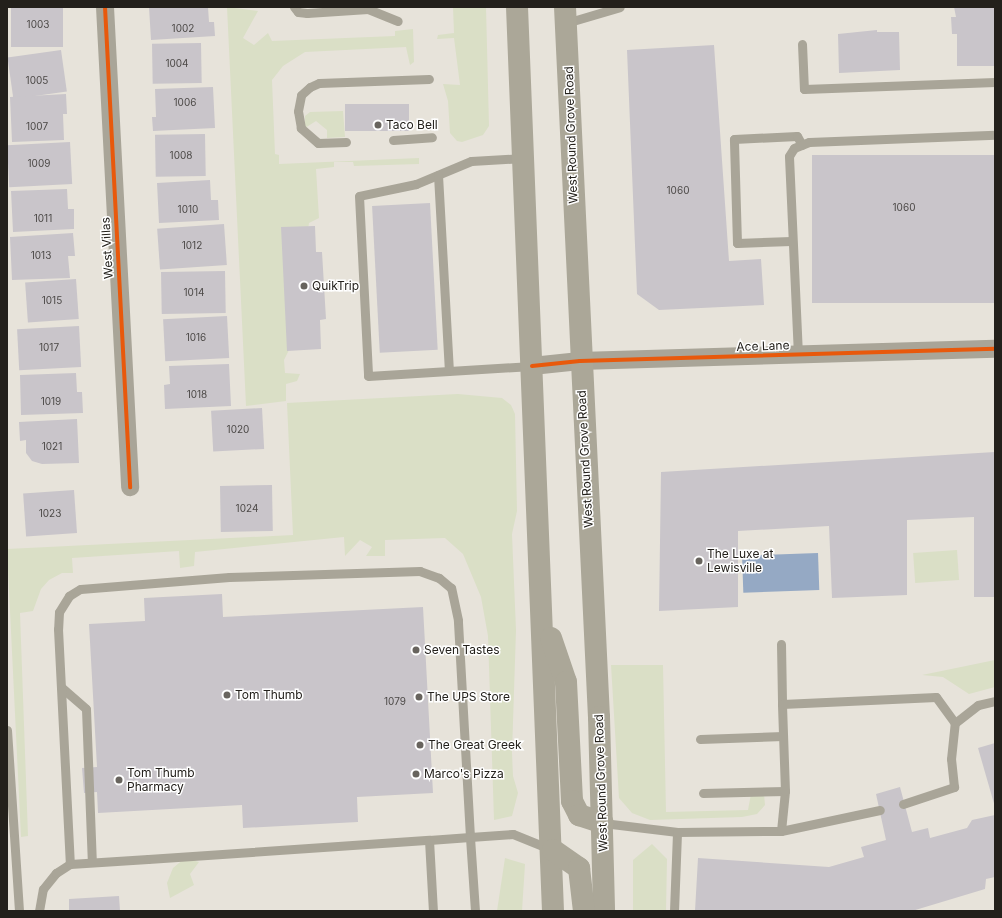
<!DOCTYPE html>
<html>
<head>
<meta charset="utf-8">
<style>
  body { margin:0 }
  #map { position:relative; width:1002px; height:918px; overflow:hidden; background:#e7e3da; font-family:Inter,sans-serif }
  div>[style] { position:absolute }
  [style*='--x'] { left:calc(var(--x)*1px); top:calc(var(--y)*1px); width:calc(var(--w)*1px); rotate:calc(var(--a)*1deg) }
  .green>* { inset:0; background:#dadfc6; transform-origin:0 0 }
  .water>* { inset:0; background:#95a9c4; transform-origin:0 0 }
  .building>* { inset:0; background:#c9c5ca; transform-origin:0 0 }
  .lane>* { height:9px; margin:-4.5px; padding:0 4.5px; transform-origin:4.5px; border-radius:4.5px; background:#a9a598 }
  .street>* { height:18px; margin:-9px; padding:0 9px; transform-origin:9px; border-radius:9px; background:#a9a598 }
  .primary>* { height:22px; margin:-11px; padding:0 11px; transform-origin:11px; border-radius:11px; background:#aba798 }
  .cycleway>* { height:4px; margin:-2px; padding:0 2px; transform-origin:2px; border-radius:2px; background:#e8590c }
  .dots>* { width:11px; height:11px; translate:-50% -50%; box-sizing:border-box; border:2px solid #fff; border-radius:50% }
  span { translate:-50% -50%; white-space:nowrap; text-align:center; line-height:1.15; -webkit-text-stroke:3px #fff; paint-order:stroke }
  .number-label { font-size:10px; color:#4c4947 }
  .number-label span { -webkit-text-stroke-width:0 }
  .poi-label { font-size:12px; color:#23201b }
  .left { translate:0 -50%; text-align:left }
  .street-label { font-size:12px; color:#23201b }
  .frame { position:absolute; inset:0; border:8px solid #23201b; pointer-events:none }
</style>
</head>
<body>
<div id="map">
  <div class="green">
    <i style="clip-path:polygon(227px 7px,258px 11px,243px 38px,254px 45px,268px 33px,272px 41px,395px 36px,395px 31px,413px 29px,414px 62px,410px 65px,406px 47px,305px 52px,283px 66px,272px 80px,275px 154px,279px 155px,279px 164px,419px 158px,419px 164px,354px 166px,353px 162px,334px 162px,334px 167px,316px 169px,319px 218px,309px 223px,291px 346px,284px 360px,285px 373px,300px 374px,297px 381px,286px 384px,286px 401px,246px 406px)"></i>
    <i style="clip-path:polygon(453px 7px,486px 7px,489px 126px,483px 135px,462px 142px,457px 141px,450px 133px,448px 101px,443px 84px,460px 85px,454px 38px,437px 39px,438px 35px,454px 33px)"></i>
    <i style="clip-path:polygon(343px 111px,345px 137px,327px 138px,327px 130px,316px 121px,305px 128px,305px 116px,310px 112px)"></i>
    <i style="clip-path:polygon(458px 394px,502px 398px,511px 405px,515px 414px,517px 511px,512px 534px,516px 630px,512px 753px,513px 776px,518px 793px,512px 816px,494px 820px,488px 636px,481px 597px,463px 554px,445px 538px,385px 540px,385px 556px,366px 556px,372px 547px,360px 540px,345px 556px,344px 537px,195px 552px,194px 566px,180px 568px,179px 551px,72px 558px,73px 573px,62px 573px,49px 580px,41px 589px,33px 611px,20px 613px,28px 836px,21px 837px,7px 549px,293px 535px,287px 403px)"></i>
    <i style="left:957px;top:550px;width:30px;height:44px;rotate:86deg"></i>
    <i style="clip-path:polygon(995px 660px,995px 687px,969px 694px,943px 677px,922px 675px)"></i>
    <i style="clip-path:polygon(611px 665px,663px 665px,666px 812px,748px 810px,751px 794px,764px 794px,765px 805px,757px 814px,742px 817px,650px 820px,632px 813px,619px 798px)"></i>
    <i style="clip-path:polygon(652px 844px,667px 859px,666px 911px,633px 911px,633px 860px)"></i>
    <i style="clip-path:polygon(185px 858px,199px 862px,190px 874px,194px 885px,170px 898px,167px 883px,173px 868px)"></i>
    <i style="clip-path:polygon(505px 858px,525px 864px,522px 911px,497px 911px)"></i>
  </div>
  <div class="water">
    <i style="left:818px;top:553px;width:37px;height:76px;rotate:88deg"></i>
  </div>
  <div class="building">
    <i style="left:11px;top:7px;width:52px;height:40px"></i>
    <i style="clip-path:polygon(149px 7px,208px 7px,209px 22px,214px 22px,215px 36px,151px 40px)"></i>
    <i style="clip-path:polygon(954px 7px,995px 7px,995px 66px,957px 66px,957px 34px,952px 34px,951px 17px,956px 17px)"></i>
    <i style="clip-path:polygon(877px 30px,877px 32px,899px 32px,900px 70px,839px 73px,838px 34px)"></i>
    <i style="left:201px;top:43px;width:40px;height:49px;rotate:89deg"></i>
    <i style="clip-path:polygon(714px 45px,729px 261px,761px 259px,764px 305px,659px 310px,637px 294px,627px 50px)"></i>
    <i style="left:61px;top:50px;width:42px;height:54px;rotate:82deg"></i>
    <i style="clip-path:polygon(213px 87px,215px 128px,153px 131px,152px 117px,156px 117px,155px 89px)"></i>
    <i style="clip-path:polygon(66px 94px,67px 114px,63px 114px,64px 140px,12px 142px,10px 97px)"></i>
    <i style="left:409px;top:104px;width:27px;height:64px;rotate:90deg"></i>
    <i style="left:205px;top:134px;width:42px;height:50px;rotate:89deg"></i>
    <i style="left:70px;top:142px;width:42px;height:63px;rotate:87deg"></i>
    <i style="left:995px;top:155px;width:148px;height:183px;rotate:90deg"></i>
    <i style="clip-path:polygon(210px 180px,211px 200px,218px 200px,219px 220px,159px 223px,157px 183px)"></i>
    <i style="clip-path:polygon(67px 189px,68px 209px,74px 209px,74px 229px,13px 232px,11px 191px)"></i>
    <i style="left:430px;top:203px;width:147px;height:58px;rotate:87deg"></i>
    <i style="left:224px;top:224px;width:41px;height:67px;rotate:86deg"></i>
    <i style="clip-path:polygon(315px 226px,316px 252px,322px 252px,326px 319px,320px 320px,321px 349px,287px 351px,281px 227px)"></i>
    <i style="clip-path:polygon(73px 233px,75px 256px,68px 256px,70px 278px,12px 280px,10px 237px)"></i>
    <i style="left:225px;top:271px;width:42px;height:64px;rotate:89deg"></i>
    <i style="left:76px;top:279px;width:40px;height:51px;rotate:86deg"></i>
    <i style="left:227px;top:316px;width:42px;height:64px;rotate:87deg"></i>
    <i style="left:79px;top:326px;width:41px;height:62px;rotate:87deg"></i>
    <i style="clip-path:polygon(229px 364px,231px 406px,165px 409px,164px 385px,170px 384px,169px 366px)"></i>
    <i style="clip-path:polygon(76px 373px,77px 392px,82px 392px,83px 413px,21px 415px,20px 375px)"></i>
    <i style="left:262px;top:408px;width:41px;height:51px;rotate:87deg"></i>
    <i style="clip-path:polygon(77px 419px,79px 463px,42px 464px,32px 461px,26px 453px,26px 440px,20px 441px,19px 422px)"></i>
    <i style="clip-path:polygon(995px 452px,995px 597px,974px 597px,974px 517px,907px 520px,907px 595px,832px 598px,829px 526px,738px 531px,738px 607px,659px 611px,661px 472px)"></i>
    <i style="left:272px;top:485px;width:46px;height:52px;rotate:89deg"></i>
    <i style="left:74px;top:490px;width:43px;height:51px;rotate:86deg"></i>
    <i style="clip-path:polygon(222px 594px,223px 617px,423px 607px,433px 793px,357px 797px,358px 822px,243px 828px,242px 805px,98px 813px,97px 792px,84px 793px,82px 768px,97px 767px,89px 624px,145px 621px,144px 598px)"></i>
    <i style="clip-path:polygon(995px 743px,995px 807px,978px 748px)"></i>
    <i style="clip-path:polygon(900px 787px,912px 832px,928px 828px,930px 838px,967px 828px,972px 820px,995px 815px,995px 877px,986px 879px,985px 889px,912px 911px,695px 911px,698px 858px,829px 867px,864px 857px,861px 847px,886px 840px,876px 794px)"></i>
    <i style="clip-path:polygon(119px 896px,120px 911px,69px 911px,69px 899px)"></i>
  </div>
  <div class="lane">
    <i style="--x:294;--y:7;--w:6;--a:51"></i>
    <i style="--x:298;--y:12;--w:9;--a:6"></i>
    <i style="--x:307;--y:13;--w:61;--a:-3.8"></i>
    <i style="--x:368;--y:9;--w:32;--a:22"></i>
    <i style="--x:566;--y:23;--w:56;--a:-16.5"></i>
    <i style="--x:802;--y:44;--w:45;--a:87.5"></i>
    <i style="--x:804;--y:89;--w:191;--a:-2.1"></i>
    <i style="--x:393;--y:140;--w:39;--a:-4"></i>
    <i style="--x:346;--y:142;--w:28;--a:178"></i>
    <i style="--x:318;--y:143;--w:23;--a:-139"></i>
    <i style="--x:301;--y:128;--w:17;--a:-100"></i>
    <i style="--x:298;--y:111;--w:16;--a:-79"></i>
    <i style="--x:301;--y:95;--w:12;--a:-42"></i>
    <i style="--x:310;--y:87;--w:10;--a:-24"></i>
    <i style="--x:319;--y:83;--w:110;--a:-2.1"></i>
    <i style="--x:523;--y:158;--w:52;--a:176.7"></i>
    <i style="--x:471;--y:161;--w:60;--a:157.3"></i>
    <i style="--x:416;--y:184;--w:58;--a:168.1"></i>
    <i style="--x:359;--y:196;--w:180;--a:87.1"></i>
    <i style="--x:368;--y:376;--w:164;--a:-3.5"></i>
    <i style="--x:438;--y:175;--w:196;--a:86.8"></i>
    <i style="--x:791;--y:241;--w:54;--a:177.9"></i>
    <i style="--x:737;--y:243;--w:104;--a:-91.7"></i>
    <i style="--x:734;--y:139;--w:63;--a:-2.7"></i>
    <i style="--x:797;--y:136;--w:10;--a:61"></i>
    <i style="--x:798;--y:355;--w:199;--a:-92.6"></i>
    <i style="--x:789;--y:156;--w:9;--a:-58"></i>
    <i style="--x:794;--y:148;--w:16;--a:-22"></i>
    <i style="--x:809;--y:142;--w:186;--a:-2.2"></i>
    <i style="--x:781;--y:644;--w:60;--a:89"></i>
    <i style="--x:61;--y:687;--w:33;--a:41"></i>
    <i style="--x:86;--y:709;--w:153;--a:87.8"></i>
    <i style="--x:7;--y:730;--w:181;--a:86.2"></i>
    <i style="--x:700;--y:739;--w:83;--a:-2.1"></i>
    <i style="--x:703;--y:793;--w:82;--a:-1.4"></i>
    <i style="--x:903;--y:804;--w:54;--a:-18.4"></i>
    <i style="--x:954;--y:787;--w:28;--a:-96"></i>
    <i style="--x:951;--y:759;--w:36;--a:-84"></i>
    <i style="--x:955;--y:723;--w:29;--a:-38"></i>
    <i style="--x:978;--y:705;--w:17;--a:-13"></i>
    <i style="--x:603;--y:823;--w:75;--a:6.9"></i>
    <i style="--x:781;--y:831;--w:40;--a:-84.3"></i>
    <i style="--x:785;--y:791;--w:87;--a:-92"></i>
    <i style="--x:782;--y:704;--w:154;--a:-2.6"></i>
    <i style="--x:936;--y:697;--w:32;--a:54"></i>
    <i style="--x:429;--y:840;--w:71;--a:86.8"></i>
    <i style="--x:39;--y:911;--w:22;--a:-80"></i>
    <i style="--x:43;--y:889;--w:21;--a:-51"></i>
    <i style="--x:56;--y:873;--w:17;--a:-33"></i>
    <i style="--x:475;--y:911;--w:74;--a:-93.9"></i>
    <i style="--x:470;--y:837;--w:217;--a:-93.2"></i>
    <i style="--x:458;--y:620;--w:33;--a:-102"></i>
    <i style="--x:451;--y:588;--w:16;--a:-140"></i>
    <i style="--x:439;--y:578;--w:20;--a:-160"></i>
    <i style="--x:420;--y:571;--w:191;--a:178.2"></i>
    <i style="--x:229;--y:577;--w:149;--a:175.4"></i>
    <i style="--x:80;--y:589;--w:13;--a:148"></i>
    <i style="--x:69;--y:596;--w:19;--a:122"></i>
    <i style="--x:59;--y:612;--w:17;--a:93"></i>
    <i style="--x:58;--y:629;--w:235;--a:87.1"></i>
    <i style="--x:70;--y:864;--w:78;--a:-3.7"></i>
    <i style="--x:148;--y:859;--w:282;--a:-3.9"></i>
    <i style="--x:429;--y:840;--w:41;--a:-4.2"></i>
    <i style="--x:470;--y:837;--w:43;--a:-4"></i>
    <i style="--x:513;--y:834;--w:40;--a:22"></i>
    <i style="--x:674;--y:911;--w:79;--a:-87.8"></i>
    <i style="--x:677;--y:832;--w:104;--a:-0.6"></i>
    <i style="--x:781;--y:831;--w:101;--a:-12"></i>
  </div>
  <div class="street">
    <i style="--x:105;--y:7;--w:481;--a:87"></i>
    <i style="--x:532;--y:366;--w:48;--a:-5.9"></i>
    <i style="--x:580;--y:361;--w:415;--a:-1.7"></i>
  </div>
  <div class="primary">
    <i style="--x:517;--y:7;--w:905;--a:87.72"></i>
    <i style="--x:565;--y:7;--w:711;--a:87.26"></i>
    <i style="--x:599;--y:717;--w:194;--a:88.5"></i>
    <i style="--x:551;--y:638;--w:46;--a:71.2"></i>
    <i style="--x:566;--y:682;--w:119;--a:87.1"></i>
    <i style="--x:572;--y:801;--w:16;--a:63"></i>
    <i style="--x:579;--y:815;--w:25;--a:18"></i>
    <i style="--x:553;--y:850;--w:32;--a:35"></i>
    <i style="--x:579;--y:868;--w:43;--a:83.4"></i>
  </div>
  <div class="cycleway">
    <i style="--x:105;--y:7;--w:481;--a:87"></i>
    <i style="--x:532;--y:366;--w:48;--a:-5.9"></i>
    <i style="--x:580;--y:361;--w:415;--a:-1.7"></i>
  </div>
  <div class="dots">
    <i style="left:378px;top:125px;background:#68645e"></i>
    <i style="left:304px;top:286px;background:#68645e"></i>
    <i style="left:699px;top:561px;background:#68645e"></i>
    <i style="left:416px;top:650px;background:#68645e"></i>
    <i style="left:227px;top:695px;background:#68645e"></i>
    <i style="left:419px;top:697px;background:#68645e"></i>
    <i style="left:420px;top:745px;background:#68645e"></i>
    <i style="left:416px;top:774px;background:#68645e"></i>
    <i style="left:119px;top:780px;background:#68645e"></i>
  </div>
  <div class="number-label">
    <span style="left:38px;top:25px">1003</span>
    <span style="left:183px;top:29px">1002</span>
    <span style="left:177px;top:64px">1004</span>
    <span style="left:37px;top:81px">1005</span>
    <span style="left:185px;top:103px">1006</span>
    <span style="left:37px;top:127px">1007</span>
    <span style="left:181px;top:156px">1008</span>
    <span style="left:39px;top:164px">1009</span>
    <span style="left:678px;top:191px">1060</span>
    <span style="left:904px;top:208px">1060</span>
    <span style="left:188px;top:210px">1010</span>
    <span style="left:43px;top:219px">1011</span>
    <span style="left:192px;top:246px">1012</span>
    <span style="left:41px;top:256px">1013</span>
    <span style="left:194px;top:293px">1014</span>
    <span style="left:52px;top:301px">1015</span>
    <span style="left:196px;top:338px">1016</span>
    <span style="left:49px;top:348px">1017</span>
    <span style="left:197px;top:395px">1018</span>
    <span style="left:51px;top:402px">1019</span>
    <span style="left:238px;top:430px">1020</span>
    <span style="left:52px;top:447px">1021</span>
    <span style="left:247px;top:509px">1024</span>
    <span style="left:50px;top:514px">1023</span>
    <span style="left:395px;top:702px">1079</span>
  </div>
  <div class="poi-label">
    <span class="left" style="left:386px;top:125px">Taco Bell</span>
    <span class="left" style="left:312px;top:286px">QuikTrip</span>
    <span class="left" style="left:707px;top:561px">The Luxe at<br>Lewisville</span>
    <span class="left" style="left:424px;top:650px">Seven Tastes</span>
    <span class="left" style="left:235px;top:695px">Tom Thumb</span>
    <span class="left" style="left:427px;top:697px">The UPS Store</span>
    <span class="left" style="left:428px;top:745px">The Great Greek</span>
    <span class="left" style="left:127px;top:780px">Tom Thumb<br>Pharmacy</span>
    <span class="left" style="left:424px;top:774px">Marco's Pizza</span>
  </div>
  <div class="street-label">
    <span style="left:571px;top:135px;rotate:-92deg">West Round Grove Road</span>
    <span style="left:107px;top:248px;rotate:-93deg">West Villas</span>
    <span style="left:763px;top:346px;rotate:-2deg">Ace Lane</span>
    <span style="left:585px;top:459px;rotate:-93deg">West Round Grove Road</span>
    <span style="left:601px;top:783px;rotate:-92deg">West Round Grove Road</span>
  </div>
  <div class="frame"></div>
</div>
</body>
</html>
